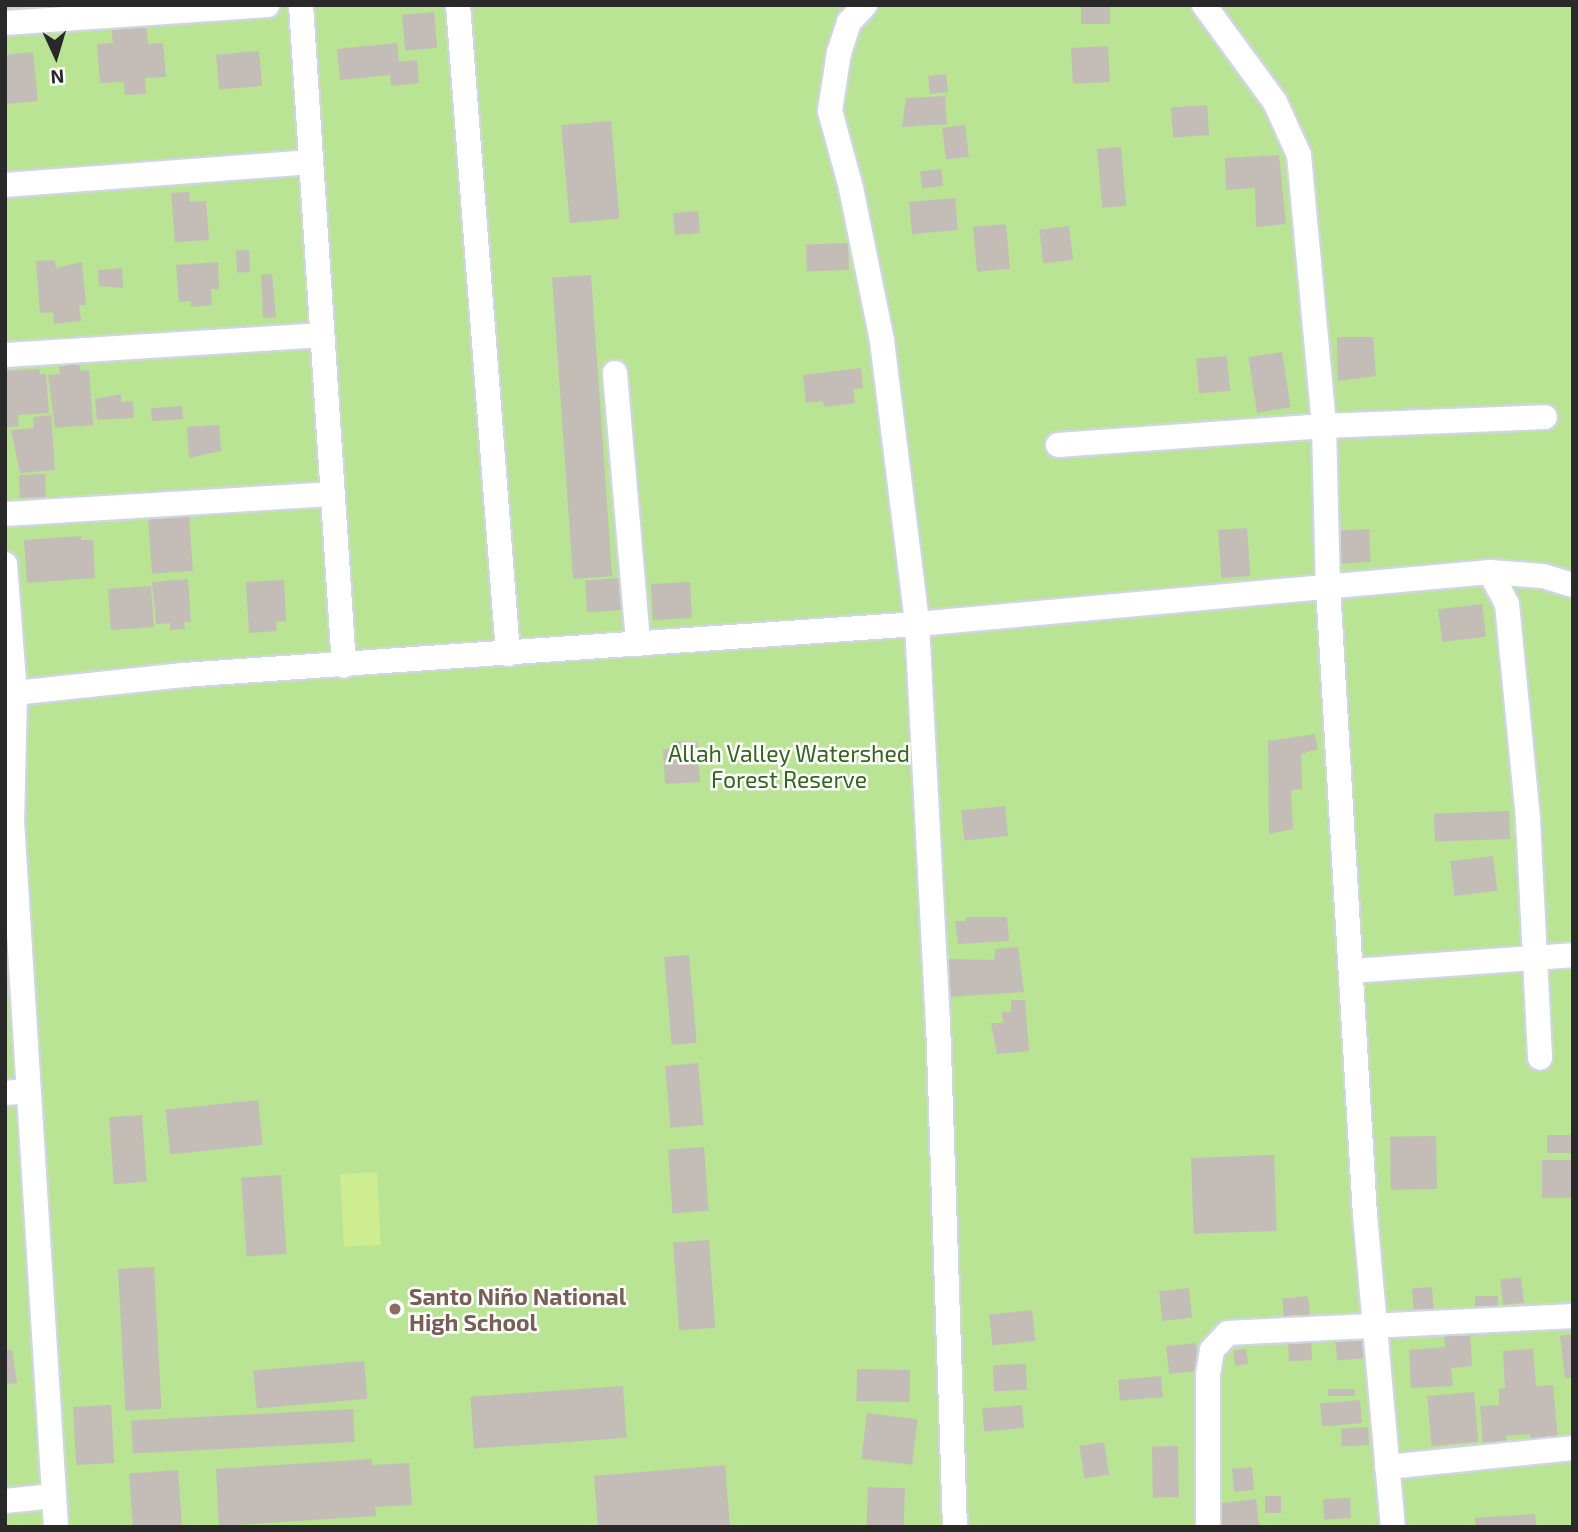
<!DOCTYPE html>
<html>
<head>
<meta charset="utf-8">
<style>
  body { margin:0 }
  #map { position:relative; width:1578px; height:1532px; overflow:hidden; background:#ece2da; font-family:"Exo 2",sans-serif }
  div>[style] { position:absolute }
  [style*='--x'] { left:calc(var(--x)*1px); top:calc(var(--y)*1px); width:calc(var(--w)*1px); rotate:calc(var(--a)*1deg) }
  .green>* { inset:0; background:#b8e494; transform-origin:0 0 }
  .pitch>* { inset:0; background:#ceec90; transform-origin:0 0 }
  .building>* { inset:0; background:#c4bcb7; transform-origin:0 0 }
  .roads { filter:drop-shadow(2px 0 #cfd5e2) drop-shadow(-2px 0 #cfd5e2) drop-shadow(0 2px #cfd5e2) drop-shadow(0 -2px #cfd5e2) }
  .minor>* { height:24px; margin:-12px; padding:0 12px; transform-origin:12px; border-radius:12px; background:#fff }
  .dots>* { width:19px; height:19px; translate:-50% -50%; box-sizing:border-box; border:4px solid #fff; border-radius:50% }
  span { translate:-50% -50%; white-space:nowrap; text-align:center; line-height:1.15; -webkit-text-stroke:5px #fff; paint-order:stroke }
  .park-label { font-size:23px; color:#306718 }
  .education-label { font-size:23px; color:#785e54; font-weight:700 }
  .left { translate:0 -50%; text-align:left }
  .frame { position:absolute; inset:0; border:7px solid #292929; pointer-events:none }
  .north { position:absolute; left:21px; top:21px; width:70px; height:70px; -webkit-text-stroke:5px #fff; paint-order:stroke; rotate:176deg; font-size:19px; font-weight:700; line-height:28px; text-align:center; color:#292929 }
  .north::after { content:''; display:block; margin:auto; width:24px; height:32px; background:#292929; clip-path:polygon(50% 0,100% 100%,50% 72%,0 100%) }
</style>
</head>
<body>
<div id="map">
  <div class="green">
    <i style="left:5px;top:5px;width:1568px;height:1522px"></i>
  </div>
  <div class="pitch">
    <i style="left:377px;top:1172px;width:73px;height:37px;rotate:87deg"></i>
  </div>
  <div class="building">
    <i style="left:1081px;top:5px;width:29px;height:19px"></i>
    <i style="left:434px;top:12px;width:36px;height:32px;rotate:85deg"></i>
    <i style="clip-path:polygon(146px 22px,148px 44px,163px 43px,166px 77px,145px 78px,146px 94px,125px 95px,124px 82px,100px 83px,97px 44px,113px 43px,111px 24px)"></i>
    <i style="clip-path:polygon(397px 43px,399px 62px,417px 60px,419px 83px,391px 86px,390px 75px,340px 80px,337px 49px)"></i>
    <i style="left:1108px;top:46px;width:36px;height:37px;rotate:87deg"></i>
    <i style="left:259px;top:51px;width:35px;height:43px;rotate:85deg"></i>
    <i style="clip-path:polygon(33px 52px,38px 101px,5px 104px,5px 55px)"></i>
    <i style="left:946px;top:74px;width:18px;height:18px;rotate:84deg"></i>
    <i style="clip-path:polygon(945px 96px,947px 124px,902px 127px,906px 98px)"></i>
    <i style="left:1207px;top:105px;width:30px;height:36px;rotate:86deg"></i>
    <i style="left:611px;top:121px;width:98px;height:50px;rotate:85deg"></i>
    <i style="left:965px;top:125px;width:32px;height:23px;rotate:83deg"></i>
    <i style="left:1121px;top:147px;width:59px;height:24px;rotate:85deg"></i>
    <i style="clip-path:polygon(1279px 155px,1286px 224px,1256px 227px,1255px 188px,1226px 190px,1225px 158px)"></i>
    <i style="left:941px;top:169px;width:17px;height:21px;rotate:83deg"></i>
    <i style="clip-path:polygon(189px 192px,190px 202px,206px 201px,209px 240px,175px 242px,171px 193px)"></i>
    <i style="left:955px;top:198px;width:32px;height:46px;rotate:85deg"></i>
    <i style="left:698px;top:211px;width:22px;height:25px;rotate:85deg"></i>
    <i style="left:1006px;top:224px;width:45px;height:33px;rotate:85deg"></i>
    <i style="left:1069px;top:226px;width:34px;height:30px;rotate:83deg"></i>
    <i style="left:848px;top:243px;width:27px;height:42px;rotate:88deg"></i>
    <i style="left:249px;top:250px;width:22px;height:13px;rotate:87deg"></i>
    <i style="clip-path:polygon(55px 260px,56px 268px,82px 262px,86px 305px,79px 305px,81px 321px,54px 324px,53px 312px,40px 313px,36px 261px)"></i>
    <i style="clip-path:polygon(218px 262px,219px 289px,211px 289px,212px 305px,191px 307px,191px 301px,179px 302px,176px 265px)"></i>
    <i style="clip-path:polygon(122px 268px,123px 288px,99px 286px,98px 270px)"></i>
    <i style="clip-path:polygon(272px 274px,276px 317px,263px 318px,261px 275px)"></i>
    <i style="left:591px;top:275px;width:302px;height:39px;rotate:86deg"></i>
    <i style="clip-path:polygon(1337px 337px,1373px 337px,1376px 376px,1338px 381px)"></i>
    <i style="left:1282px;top:352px;width:56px;height:34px;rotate:81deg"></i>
    <i style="left:1227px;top:356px;width:35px;height:31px;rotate:85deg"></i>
    <i style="clip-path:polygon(79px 360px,80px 371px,89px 370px,93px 425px,55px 428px,48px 375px,60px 374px,59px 362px)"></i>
    <i style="clip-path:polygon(861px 368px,863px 388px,853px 389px,855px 403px,824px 407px,823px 401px,806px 403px,803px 375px)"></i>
    <i style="clip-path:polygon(39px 369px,40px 374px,46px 374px,49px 413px,18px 415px,19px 426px,7px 427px,5px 371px)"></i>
    <i style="clip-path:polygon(121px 394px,121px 402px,133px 401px,134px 418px,97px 420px,95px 399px)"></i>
    <i style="left:182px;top:406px;width:13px;height:31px;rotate:86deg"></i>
    <i style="clip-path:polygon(51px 415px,55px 470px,20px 473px,11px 430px,34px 428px,33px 417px)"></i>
    <i style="clip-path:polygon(219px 425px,221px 451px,189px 458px,187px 427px)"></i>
    <i style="left:45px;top:474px;width:23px;height:26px;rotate:88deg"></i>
    <i style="left:189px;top:515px;width:56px;height:41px;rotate:86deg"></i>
    <i style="left:1247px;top:528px;width:48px;height:29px;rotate:86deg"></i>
    <i style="left:1369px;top:529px;width:33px;height:33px;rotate:87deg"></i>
    <i style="clip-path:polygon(81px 536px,81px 540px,93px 540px,95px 578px,27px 583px,24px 540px)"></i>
    <i style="left:620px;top:578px;width:32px;height:35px;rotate:86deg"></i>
    <i style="clip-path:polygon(188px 579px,191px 622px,184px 622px,185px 629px,170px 630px,170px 623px,156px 624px,152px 582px)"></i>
    <i style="clip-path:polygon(284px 580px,286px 621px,276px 622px,277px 631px,249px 633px,246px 582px)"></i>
    <i style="left:690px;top:582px;width:36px;height:39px;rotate:87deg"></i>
    <i style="left:151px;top:586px;width:41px;height:43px;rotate:86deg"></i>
    <i style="left:1482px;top:604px;width:33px;height:44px;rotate:83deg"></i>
    <i style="clip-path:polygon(1315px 734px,1318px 749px,1301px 754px,1302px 789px,1291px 790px,1293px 829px,1269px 834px,1268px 741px)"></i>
    <i style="clip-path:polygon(674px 741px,697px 742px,700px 782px,665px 784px,663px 750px,674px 748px)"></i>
    <i style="left:1005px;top:806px;width:30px;height:44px;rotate:84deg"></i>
    <i style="left:1509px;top:811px;width:28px;height:75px;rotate:88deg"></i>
    <i style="left:1493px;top:856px;width:35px;height:43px;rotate:83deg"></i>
    <i style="clip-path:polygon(966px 917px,1007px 917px,1009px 941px,958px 944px,955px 921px,966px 921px)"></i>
    <i style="clip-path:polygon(1018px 947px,1024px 992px,947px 997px,947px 959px,994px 960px,996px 949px)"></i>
    <i style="left:689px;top:955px;width:88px;height:25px;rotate:85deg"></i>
    <i style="clip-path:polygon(1011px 1000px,1025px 1000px,1029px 1051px,997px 1054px,991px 1023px,1003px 1023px,1002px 1012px,1011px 1012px)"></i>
    <i style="left:698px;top:1063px;width:62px;height:33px;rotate:85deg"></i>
    <i style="left:258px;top:1100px;width:45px;height:93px;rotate:84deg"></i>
    <i style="left:142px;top:1115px;width:67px;height:33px;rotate:86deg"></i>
    <i style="left:1573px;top:1135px;width:18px;height:26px;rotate:90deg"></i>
    <i style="left:1436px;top:1136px;width:53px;height:46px;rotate:89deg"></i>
    <i style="left:704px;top:1147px;width:64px;height:36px;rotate:86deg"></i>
    <i style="left:1274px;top:1155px;width:76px;height:83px;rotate:88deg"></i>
    <i style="left:1542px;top:1160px;width:31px;height:38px"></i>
    <i style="left:281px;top:1175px;width:79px;height:40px;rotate:86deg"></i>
    <i style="left:709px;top:1240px;width:88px;height:36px;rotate:86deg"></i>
    <i style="left:154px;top:1267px;width:142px;height:36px;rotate:87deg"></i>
    <i style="left:1521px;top:1277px;width:26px;height:21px;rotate:83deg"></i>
    <i style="left:1432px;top:1287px;width:26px;height:20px;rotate:86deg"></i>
    <i style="left:1189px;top:1288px;width:30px;height:30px;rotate:84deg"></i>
    <i style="left:1308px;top:1296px;width:29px;height:26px;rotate:84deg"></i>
    <i style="left:1475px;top:1296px;width:23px;height:19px"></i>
    <i style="left:1032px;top:1310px;width:31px;height:43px;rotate:84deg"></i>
    <i style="clip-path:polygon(1470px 1330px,1472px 1366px,1451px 1368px,1453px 1386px,1411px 1388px,1409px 1350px,1445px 1347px,1444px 1332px)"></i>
    <i style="clip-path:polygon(1573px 1334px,1573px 1378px,1565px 1378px,1560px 1336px)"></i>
    <i style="left:1364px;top:1335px;width:23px;height:29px;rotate:85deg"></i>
    <i style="left:1311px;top:1341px;width:19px;height:23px;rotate:87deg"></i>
    <i style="left:1196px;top:1343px;width:28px;height:30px;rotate:84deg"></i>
    <i style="left:1246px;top:1349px;width:15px;height:13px;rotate:82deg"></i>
    <i style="clip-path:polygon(1533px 1349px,1536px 1386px,1553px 1385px,1558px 1440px,1532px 1442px,1530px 1434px,1506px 1436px,1506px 1443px,1483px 1445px,1480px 1406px,1499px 1405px,1499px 1389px,1505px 1388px,1503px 1351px)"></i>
    <i style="clip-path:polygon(5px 1350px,12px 1350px,17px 1383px,5px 1384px)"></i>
    <i style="left:364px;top:1361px;width:38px;height:111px;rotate:85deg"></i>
    <i style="left:1026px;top:1364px;width:26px;height:33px;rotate:88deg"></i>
    <i style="left:857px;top:1369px;width:53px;height:32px;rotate:1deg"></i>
    <i style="left:1161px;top:1376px;width:21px;height:43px;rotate:85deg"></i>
    <i style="left:623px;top:1386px;width:52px;height:153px;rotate:86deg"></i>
    <i style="left:1355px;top:1389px;width:7px;height:27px;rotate:90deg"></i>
    <i style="left:1474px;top:1392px;width:50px;height:47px;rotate:85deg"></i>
    <i style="left:1360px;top:1400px;width:23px;height:40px;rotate:85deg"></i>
    <i style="left:111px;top:1405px;width:58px;height:38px;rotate:87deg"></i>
    <i style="left:1022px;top:1405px;width:23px;height:40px;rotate:85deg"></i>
    <i style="left:353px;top:1409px;width:33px;height:222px;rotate:87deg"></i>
    <i style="left:867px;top:1413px;width:51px;height:46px;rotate:7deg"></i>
    <i style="left:1368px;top:1427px;width:18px;height:27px;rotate:87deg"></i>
    <i style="left:1104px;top:1442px;width:33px;height:25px;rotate:81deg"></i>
    <i style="left:1178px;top:1446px;width:51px;height:26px;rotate:89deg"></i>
    <i style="clip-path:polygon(372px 1459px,372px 1465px,409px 1463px,412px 1505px,375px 1507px,376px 1516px,219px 1526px,216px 1469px)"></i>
    <i style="clip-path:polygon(725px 1465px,730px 1527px,598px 1527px,594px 1476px)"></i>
    <i style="left:1252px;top:1467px;width:23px;height:20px;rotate:85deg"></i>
    <i style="left:178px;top:1470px;width:57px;height:49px;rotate:86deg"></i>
    <i style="left:868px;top:1487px;width:37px;height:40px;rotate:2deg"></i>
    <i style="left:1281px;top:1496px;width:17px;height:16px;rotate:90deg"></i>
    <i style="left:1350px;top:1498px;width:20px;height:27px;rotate:87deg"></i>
    <i style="left:1256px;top:1499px;width:26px;height:37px;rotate:83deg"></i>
    <i style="clip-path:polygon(1535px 1514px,1536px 1527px,1476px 1527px,1475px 1518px)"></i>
  </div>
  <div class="roads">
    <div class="minor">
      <i style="--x:301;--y:5;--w:662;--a:86.28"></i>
      <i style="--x:458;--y:5;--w:651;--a:85.59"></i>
      <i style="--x:865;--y:5;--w:23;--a:133"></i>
      <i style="--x:849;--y:22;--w:32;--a:108"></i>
      <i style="--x:839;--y:52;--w:60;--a:98.7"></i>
      <i style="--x:830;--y:111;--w:80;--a:74.7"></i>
      <i style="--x:851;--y:188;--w:156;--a:78.5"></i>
      <i style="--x:882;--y:341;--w:285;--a:82.9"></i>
      <i style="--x:917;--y:624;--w:398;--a:87"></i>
      <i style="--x:938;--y:1021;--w:506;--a:88.08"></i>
      <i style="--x:1204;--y:5;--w:120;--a:53.8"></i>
      <i style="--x:1275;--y:102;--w:58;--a:65.6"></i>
      <i style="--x:1299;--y:155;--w:272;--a:84.7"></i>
      <i style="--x:1324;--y:426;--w:161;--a:88.6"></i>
      <i style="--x:1328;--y:587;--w:629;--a:86.63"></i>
      <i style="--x:1365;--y:1215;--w:313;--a:84.9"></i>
      <i style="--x:5;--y:23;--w:263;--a:-3.9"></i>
      <i style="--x:5;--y:185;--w:305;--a:-4.3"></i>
      <i style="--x:5;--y:355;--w:315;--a:-3.6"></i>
      <i style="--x:615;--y:373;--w:272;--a:85.1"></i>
      <i style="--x:1058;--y:445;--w:267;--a:-4.1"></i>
      <i style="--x:1324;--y:426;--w:221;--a:-2.3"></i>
      <i style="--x:5;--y:514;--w:326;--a:-3.5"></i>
      <i style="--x:5;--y:564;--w:129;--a:85.6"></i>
      <i style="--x:15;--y:693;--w:128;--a:91.3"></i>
      <i style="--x:12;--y:821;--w:707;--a:86.43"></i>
      <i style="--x:1490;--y:572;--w:53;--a:4.3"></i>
      <i style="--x:1543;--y:576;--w:31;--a:17"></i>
      <i style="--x:5;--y:694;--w:179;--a:-6.1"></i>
      <i style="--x:183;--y:675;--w:736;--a:-3.97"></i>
      <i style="--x:917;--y:624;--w:575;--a:-5.19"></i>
      <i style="--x:1490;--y:572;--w:36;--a:62"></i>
      <i style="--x:1507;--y:604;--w:217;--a:84.4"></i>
      <i style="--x:1528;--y:820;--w:238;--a:87.1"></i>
      <i style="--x:1351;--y:971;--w:223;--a:-4.1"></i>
      <i style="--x:5;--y:1093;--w:23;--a:-5"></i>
      <i style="--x:1387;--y:1467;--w:187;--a:-5.8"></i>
      <i style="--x:5;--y:1501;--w:49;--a:-5.8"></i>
      <i style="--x:1208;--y:1527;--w:152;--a:-90"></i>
      <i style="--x:1208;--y:1375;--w:25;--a:-81"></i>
      <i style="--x:1212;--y:1350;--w:23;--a:-47"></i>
      <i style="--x:1228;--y:1333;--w:345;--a:-2.8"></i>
    </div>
  </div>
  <div class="dots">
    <i style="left:395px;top:1309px;background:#8d6e63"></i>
  </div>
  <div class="park-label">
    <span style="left:789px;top:766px">Allah Valley Watershed<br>Forest Reserve</span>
  </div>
  <div class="education-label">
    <span class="left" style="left:409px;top:1309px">Santo Niño National<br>High School</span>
  </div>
  <div class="frame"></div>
  <div class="north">N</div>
</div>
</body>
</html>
